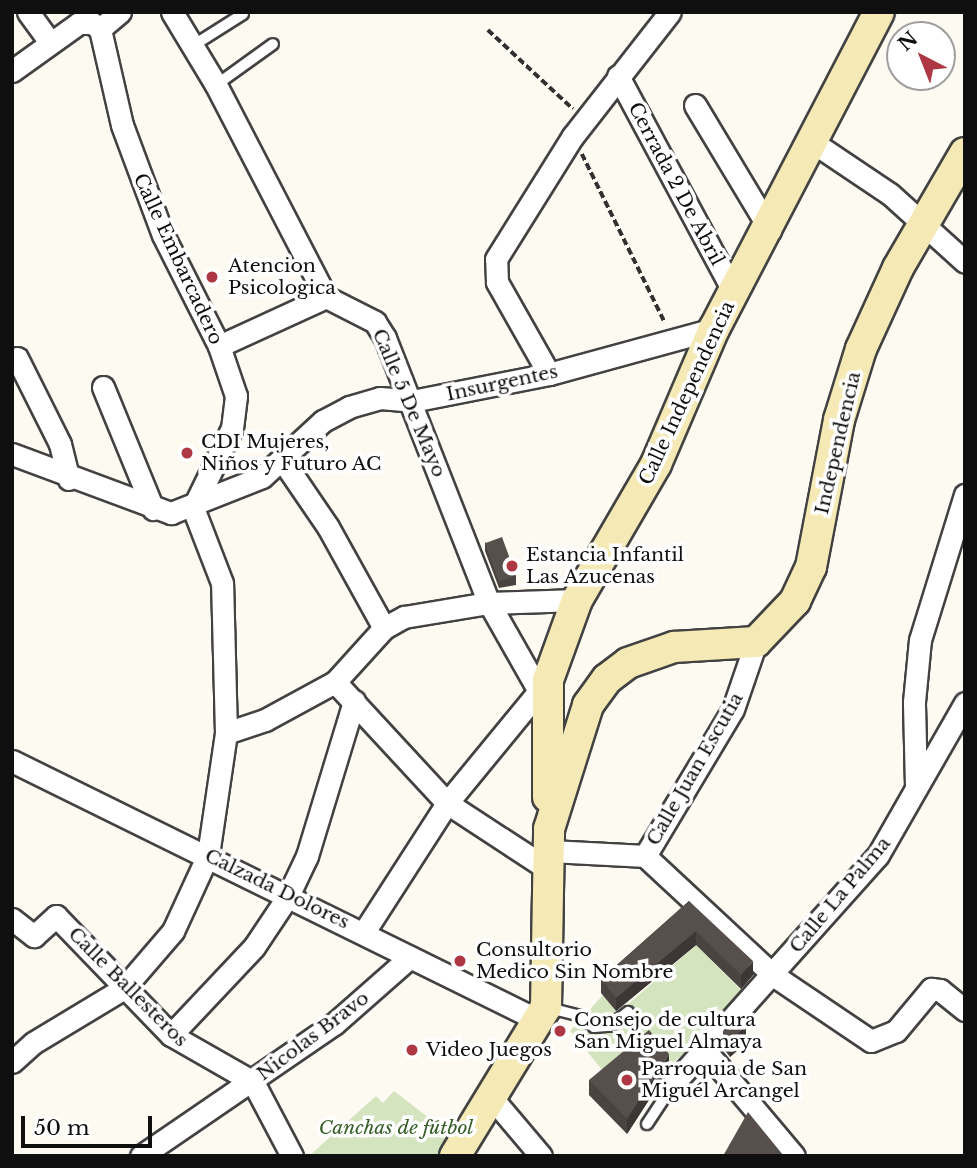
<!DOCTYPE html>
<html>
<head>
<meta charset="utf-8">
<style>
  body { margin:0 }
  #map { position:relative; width:977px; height:1168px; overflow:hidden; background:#fdfaf2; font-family:"Libre Baskerville",serif }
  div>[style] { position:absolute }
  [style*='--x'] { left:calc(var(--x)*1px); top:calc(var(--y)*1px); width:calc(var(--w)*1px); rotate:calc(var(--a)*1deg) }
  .green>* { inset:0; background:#d4e4bf }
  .path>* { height:3.5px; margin-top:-1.75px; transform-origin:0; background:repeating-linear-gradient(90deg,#313131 0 7px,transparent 0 10.5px) }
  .roads { filter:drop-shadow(2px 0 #424242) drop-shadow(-2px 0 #424242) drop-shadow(0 2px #424242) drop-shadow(0 -2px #424242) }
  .lane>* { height:10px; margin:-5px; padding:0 5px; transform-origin:5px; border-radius:5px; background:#fff }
  .street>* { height:21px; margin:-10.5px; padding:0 10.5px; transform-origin:10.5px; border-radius:10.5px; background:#fff }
  .secondary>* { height:30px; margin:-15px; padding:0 15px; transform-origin:15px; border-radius:15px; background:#f5eab5 }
  .wall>* { inset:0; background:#4a4441 }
  .shaded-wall>* { inset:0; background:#3c3735 }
  .building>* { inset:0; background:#564f4c; transform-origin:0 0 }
  .dots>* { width:19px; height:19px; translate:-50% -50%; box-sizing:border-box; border:4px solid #fff; border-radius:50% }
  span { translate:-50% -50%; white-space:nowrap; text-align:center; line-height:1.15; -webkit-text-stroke:7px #fff; paint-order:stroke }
  .street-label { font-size:19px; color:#0f0f0f }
  .poi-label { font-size:19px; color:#0f0f0f }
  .left { translate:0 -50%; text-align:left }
  .park-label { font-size:19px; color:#355e27; font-style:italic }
  .frame { position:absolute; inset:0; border:14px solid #0f0f0f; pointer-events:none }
  .north { position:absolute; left:886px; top:21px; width:70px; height:70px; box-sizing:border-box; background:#fff; border:2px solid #9f9f9f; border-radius:50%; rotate:318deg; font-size:19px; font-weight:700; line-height:28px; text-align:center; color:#0f0f0f }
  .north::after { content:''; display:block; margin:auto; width:24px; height:32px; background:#ad3844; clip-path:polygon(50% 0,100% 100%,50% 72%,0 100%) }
  .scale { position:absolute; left:21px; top:1116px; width:131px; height:32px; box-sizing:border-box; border:4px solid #0f0f0f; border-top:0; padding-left:9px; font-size:21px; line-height:24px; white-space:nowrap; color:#0f0f0f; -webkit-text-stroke:5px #fff; paint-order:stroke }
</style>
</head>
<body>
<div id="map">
  <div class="green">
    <i style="clip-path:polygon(696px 945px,745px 994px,668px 1068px,609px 1078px,570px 1031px,603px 995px,618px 1013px)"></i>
    <i style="clip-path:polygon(394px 1091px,455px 1138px,445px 1156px,309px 1156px,376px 1096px,383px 1103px)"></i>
  </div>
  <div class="path">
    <i style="--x:488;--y:30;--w:116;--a:42.9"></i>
    <i style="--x:582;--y:154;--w:188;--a:63.8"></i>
  </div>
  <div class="roads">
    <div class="lane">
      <i style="--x:194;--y:45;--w:58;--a:-32.3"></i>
      <i style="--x:216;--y:85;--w:70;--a:-35.7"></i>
      <i style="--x:549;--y:1008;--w:33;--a:14"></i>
      <i style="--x:581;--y:1016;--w:17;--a:40"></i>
      <i style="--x:594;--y:1027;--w:16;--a:-4"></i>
      <i style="--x:610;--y:1026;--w:23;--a:-38"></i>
      <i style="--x:647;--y:1124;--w:49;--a:-56.6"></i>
    </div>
    <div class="street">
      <i style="--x:28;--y:12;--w:36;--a:54"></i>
      <i style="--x:120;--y:12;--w:26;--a:140"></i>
      <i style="--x:100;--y:29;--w:98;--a:77.1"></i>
      <i style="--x:122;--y:125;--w:117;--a:69.6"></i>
      <i style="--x:163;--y:235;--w:124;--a:63.2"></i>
      <i style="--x:219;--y:346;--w:53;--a:71.2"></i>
      <i style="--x:236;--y:396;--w:32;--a:97"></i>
      <i style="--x:232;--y:428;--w:89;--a:116"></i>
      <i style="--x:172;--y:12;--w:85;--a:58.9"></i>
      <i style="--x:216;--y:85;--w:239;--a:62.6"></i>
      <i style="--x:326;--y:297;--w:55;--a:27"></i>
      <i style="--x:375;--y:322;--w:19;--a:58"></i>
      <i style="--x:385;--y:338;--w:285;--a:68.6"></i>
      <i style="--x:489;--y:603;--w:101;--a:60.4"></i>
      <i style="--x:12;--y:71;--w:82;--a:-35.6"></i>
      <i style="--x:79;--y:23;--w:13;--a:0"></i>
      <i style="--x:92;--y:23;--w:10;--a:37"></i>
      <i style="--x:618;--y:76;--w:245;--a:61.8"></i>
      <i style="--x:695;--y:105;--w:146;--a:59"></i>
      <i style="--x:811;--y:141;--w:95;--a:33.9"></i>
      <i style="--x:890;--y:194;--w:101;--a:42.2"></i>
      <i style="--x:219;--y:346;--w:118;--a:-24.6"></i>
      <i style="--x:17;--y:358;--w:96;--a:63.4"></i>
      <i style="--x:60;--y:444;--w:36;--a:76"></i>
      <i style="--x:549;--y:374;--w:106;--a:-119.5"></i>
      <i style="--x:497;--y:282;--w:23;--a:-92"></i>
      <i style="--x:496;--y:259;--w:145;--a:-58"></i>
      <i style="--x:573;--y:136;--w:157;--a:-52"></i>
      <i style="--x:103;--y:387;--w:132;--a:67.7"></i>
      <i style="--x:12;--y:454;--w:170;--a:20.4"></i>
      <i style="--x:171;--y:513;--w:98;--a:-21.6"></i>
      <i style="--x:262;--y:477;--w:83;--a:-42.6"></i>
      <i style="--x:323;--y:421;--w:30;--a:-28"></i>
      <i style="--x:349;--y:407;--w:32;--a:-16"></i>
      <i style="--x:380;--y:398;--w:32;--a:5"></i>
      <i style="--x:412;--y:401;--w:140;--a:-11.1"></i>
      <i style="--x:549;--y:374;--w:171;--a:-15.3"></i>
      <i style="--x:283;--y:461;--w:80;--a:55.7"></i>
      <i style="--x:328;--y:527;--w:115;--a:61"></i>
      <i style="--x:335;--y:682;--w:73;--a:-47.8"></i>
      <i style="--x:384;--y:628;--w:23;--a:-29"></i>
      <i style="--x:404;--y:617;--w:86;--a:-9.4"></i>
      <i style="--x:489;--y:603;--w:88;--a:-2"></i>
      <i style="--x:226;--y:733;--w:41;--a:-18.4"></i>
      <i style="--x:265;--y:720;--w:80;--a:-28.5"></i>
      <i style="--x:335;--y:682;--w:165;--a:47.2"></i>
      <i style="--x:447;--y:803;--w:124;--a:33.2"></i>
      <i style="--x:12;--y:761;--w:589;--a:26.22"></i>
      <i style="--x:916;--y:786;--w:84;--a:-91.4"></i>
      <i style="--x:914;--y:702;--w:62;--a:-84.5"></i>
      <i style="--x:920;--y:640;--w:152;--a:-72.8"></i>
      <i style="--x:551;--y:851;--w:94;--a:3"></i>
      <i style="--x:645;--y:856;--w:175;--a:42.9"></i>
      <i style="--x:773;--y:975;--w:118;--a:34"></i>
      <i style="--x:871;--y:1041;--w:27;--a:-22"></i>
      <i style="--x:896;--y:1031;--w:55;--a:-50.2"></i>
      <i style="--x:931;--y:989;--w:9;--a:6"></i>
      <i style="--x:940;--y:990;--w:32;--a:39"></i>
      <i style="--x:645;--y:856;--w:171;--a:-59.1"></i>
      <i style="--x:733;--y:709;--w:71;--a:-71.1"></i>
      <i style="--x:12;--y:919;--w:28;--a:38"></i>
      <i style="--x:34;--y:936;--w:30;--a:-42"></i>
      <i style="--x:56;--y:916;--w:165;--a:46"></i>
      <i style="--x:171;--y:1035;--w:95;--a:29.8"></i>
      <i style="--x:253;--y:1082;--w:84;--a:62.2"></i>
      <i style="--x:364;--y:932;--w:153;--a:-57.2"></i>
      <i style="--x:447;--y:803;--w:159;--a:-50.6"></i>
      <i style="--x:171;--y:1035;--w:121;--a:-46.7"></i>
      <i style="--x:254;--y:947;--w:61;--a:-56.3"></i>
      <i style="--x:288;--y:896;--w:44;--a:-64.6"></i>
      <i style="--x:307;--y:856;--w:162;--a:-73.1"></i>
      <i style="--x:703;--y:1048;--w:141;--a:49.9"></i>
      <i style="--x:12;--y:1062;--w:28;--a:-42"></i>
      <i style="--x:33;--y:1043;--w:106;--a:-31.1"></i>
      <i style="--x:124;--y:988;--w:75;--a:-49.3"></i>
      <i style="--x:173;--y:931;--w:84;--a:-65.3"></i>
      <i style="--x:208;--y:855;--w:123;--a:-81.6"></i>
      <i style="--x:226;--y:733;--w:150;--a:-91.5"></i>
      <i style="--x:222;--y:583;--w:80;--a:-111.1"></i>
      <i style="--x:674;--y:1083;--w:306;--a:-48.2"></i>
      <i style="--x:878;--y:855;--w:175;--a:-60.2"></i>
      <i style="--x:492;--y:1098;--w:76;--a:49.8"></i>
      <i style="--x:141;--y:1156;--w:234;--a:-34.4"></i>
      <i style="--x:334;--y:1024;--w:101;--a:-41.4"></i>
    </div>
    <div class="secondary">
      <i style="--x:548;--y:797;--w:117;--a:-90"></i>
      <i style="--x:548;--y:680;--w:85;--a:-70.1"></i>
      <i style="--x:577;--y:600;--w:157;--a:-59.8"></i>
      <i style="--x:656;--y:464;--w:147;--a:-66.8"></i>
      <i style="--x:714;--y:329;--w:357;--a:-62.5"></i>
      <i style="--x:455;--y:1156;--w:175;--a:-58.6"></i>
      <i style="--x:546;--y:1007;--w:178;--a:-89"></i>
      <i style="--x:549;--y:829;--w:130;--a:-72.5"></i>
      <i style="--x:588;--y:705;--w:32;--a:-54"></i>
      <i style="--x:607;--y:679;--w:26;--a:-37"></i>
      <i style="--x:628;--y:663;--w:49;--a:-19.2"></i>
      <i style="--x:674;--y:647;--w:82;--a:-3.5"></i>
      <i style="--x:756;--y:642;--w:57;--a:-46.4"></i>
      <i style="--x:795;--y:601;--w:38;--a:-65"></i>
      <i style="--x:811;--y:567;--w:150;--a:-79.2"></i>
      <i style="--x:839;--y:420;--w:74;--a:-72.8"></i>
      <i style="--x:861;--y:349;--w:89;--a:-65.4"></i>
      <i style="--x:898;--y:268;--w:133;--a:-59.8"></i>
    </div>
  </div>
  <div class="wall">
    <i style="clip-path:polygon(485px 542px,516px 576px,516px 585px,499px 588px,485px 551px)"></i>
    <i style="clip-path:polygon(689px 901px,753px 975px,741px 989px,696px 945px,616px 1011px,601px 993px,601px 979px)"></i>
    <i style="clip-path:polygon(723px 1031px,746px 1043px,730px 1057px,723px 1048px)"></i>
    <i style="clip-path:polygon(669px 1069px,627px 1134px,589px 1095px,589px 1080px)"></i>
  </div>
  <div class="shaded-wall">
    <i style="clip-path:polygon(696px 931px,696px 945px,616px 1011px,616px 998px)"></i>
    <i style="clip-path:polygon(753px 961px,753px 975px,741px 989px,741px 975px)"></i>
    <i style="clip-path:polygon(746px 1025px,746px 1043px,730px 1057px,730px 1040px)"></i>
    <i style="clip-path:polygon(669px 1054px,669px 1069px,627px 1134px,627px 1119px)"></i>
  </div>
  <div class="building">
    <i style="left:502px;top:537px;width:41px;height:18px;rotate:70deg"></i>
    <i style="clip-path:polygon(689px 901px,753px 961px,741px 975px,696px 931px,616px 998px,601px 979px)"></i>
    <i style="clip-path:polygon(736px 1016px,746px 1025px,730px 1040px,723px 1031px)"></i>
    <i style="clip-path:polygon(649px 1030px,669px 1054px,627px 1119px,589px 1080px)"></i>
    <i style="clip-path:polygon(748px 1112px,783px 1155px,783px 1156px,723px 1156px)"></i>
  </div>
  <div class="dots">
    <i style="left:212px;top:277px;background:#ad3844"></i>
    <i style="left:187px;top:453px;background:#ad3844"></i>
    <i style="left:512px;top:566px;background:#ad3844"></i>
    <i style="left:460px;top:961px;background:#ad3844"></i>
    <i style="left:560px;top:1031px;background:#ad3844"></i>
    <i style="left:412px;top:1050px;background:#ad3844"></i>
    <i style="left:627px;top:1080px;background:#ad3844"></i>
  </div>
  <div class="street-label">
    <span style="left:676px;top:184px;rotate:62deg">Cerrada 2 De Abril</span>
    <span style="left:178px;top:259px;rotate:65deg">Calle Embarcadero</span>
    <span style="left:502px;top:383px;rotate:-12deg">Insurgentes</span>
    <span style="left:687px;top:393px;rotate:-65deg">Calle Independencia</span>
    <span style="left:409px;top:403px;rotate:67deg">Calle 5 De Mayo</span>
    <span style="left:838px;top:443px;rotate:-77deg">Independencia</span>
    <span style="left:695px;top:769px;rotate:-60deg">Calle Juan Escutia</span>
    <span style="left:277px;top:889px;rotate:26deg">Calzada Dolores</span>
    <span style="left:840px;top:895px;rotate:-50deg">Calle La Palma</span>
    <span style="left:128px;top:987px;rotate:45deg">Calle Ballesteros</span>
    <span style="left:313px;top:1036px;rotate:-37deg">Nicolas Bravo</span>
  </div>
  <div class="poi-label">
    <span class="left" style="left:228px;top:277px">Atencion<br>Psicologica</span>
    <span class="left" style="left:201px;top:453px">CDI Mujeres,<br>Niños y Futuro AC</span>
    <span class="left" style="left:526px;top:566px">Estancia Infantil<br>Las Azucenas</span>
    <span class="left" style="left:476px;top:961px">Consultorio<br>Medico Sin Nombre</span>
    <span class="left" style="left:574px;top:1031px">Consejo de cultura<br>San Miguel Almaya</span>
    <span class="left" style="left:426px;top:1050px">Video Juegos</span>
    <span class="left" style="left:641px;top:1080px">Parroquia de San<br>Miguél Arcangel</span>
  </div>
  <div class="park-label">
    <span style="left:396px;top:1128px">Canchas de fútbol</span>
  </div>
  <div class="frame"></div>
  <div class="north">N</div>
  <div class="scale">50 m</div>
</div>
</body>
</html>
